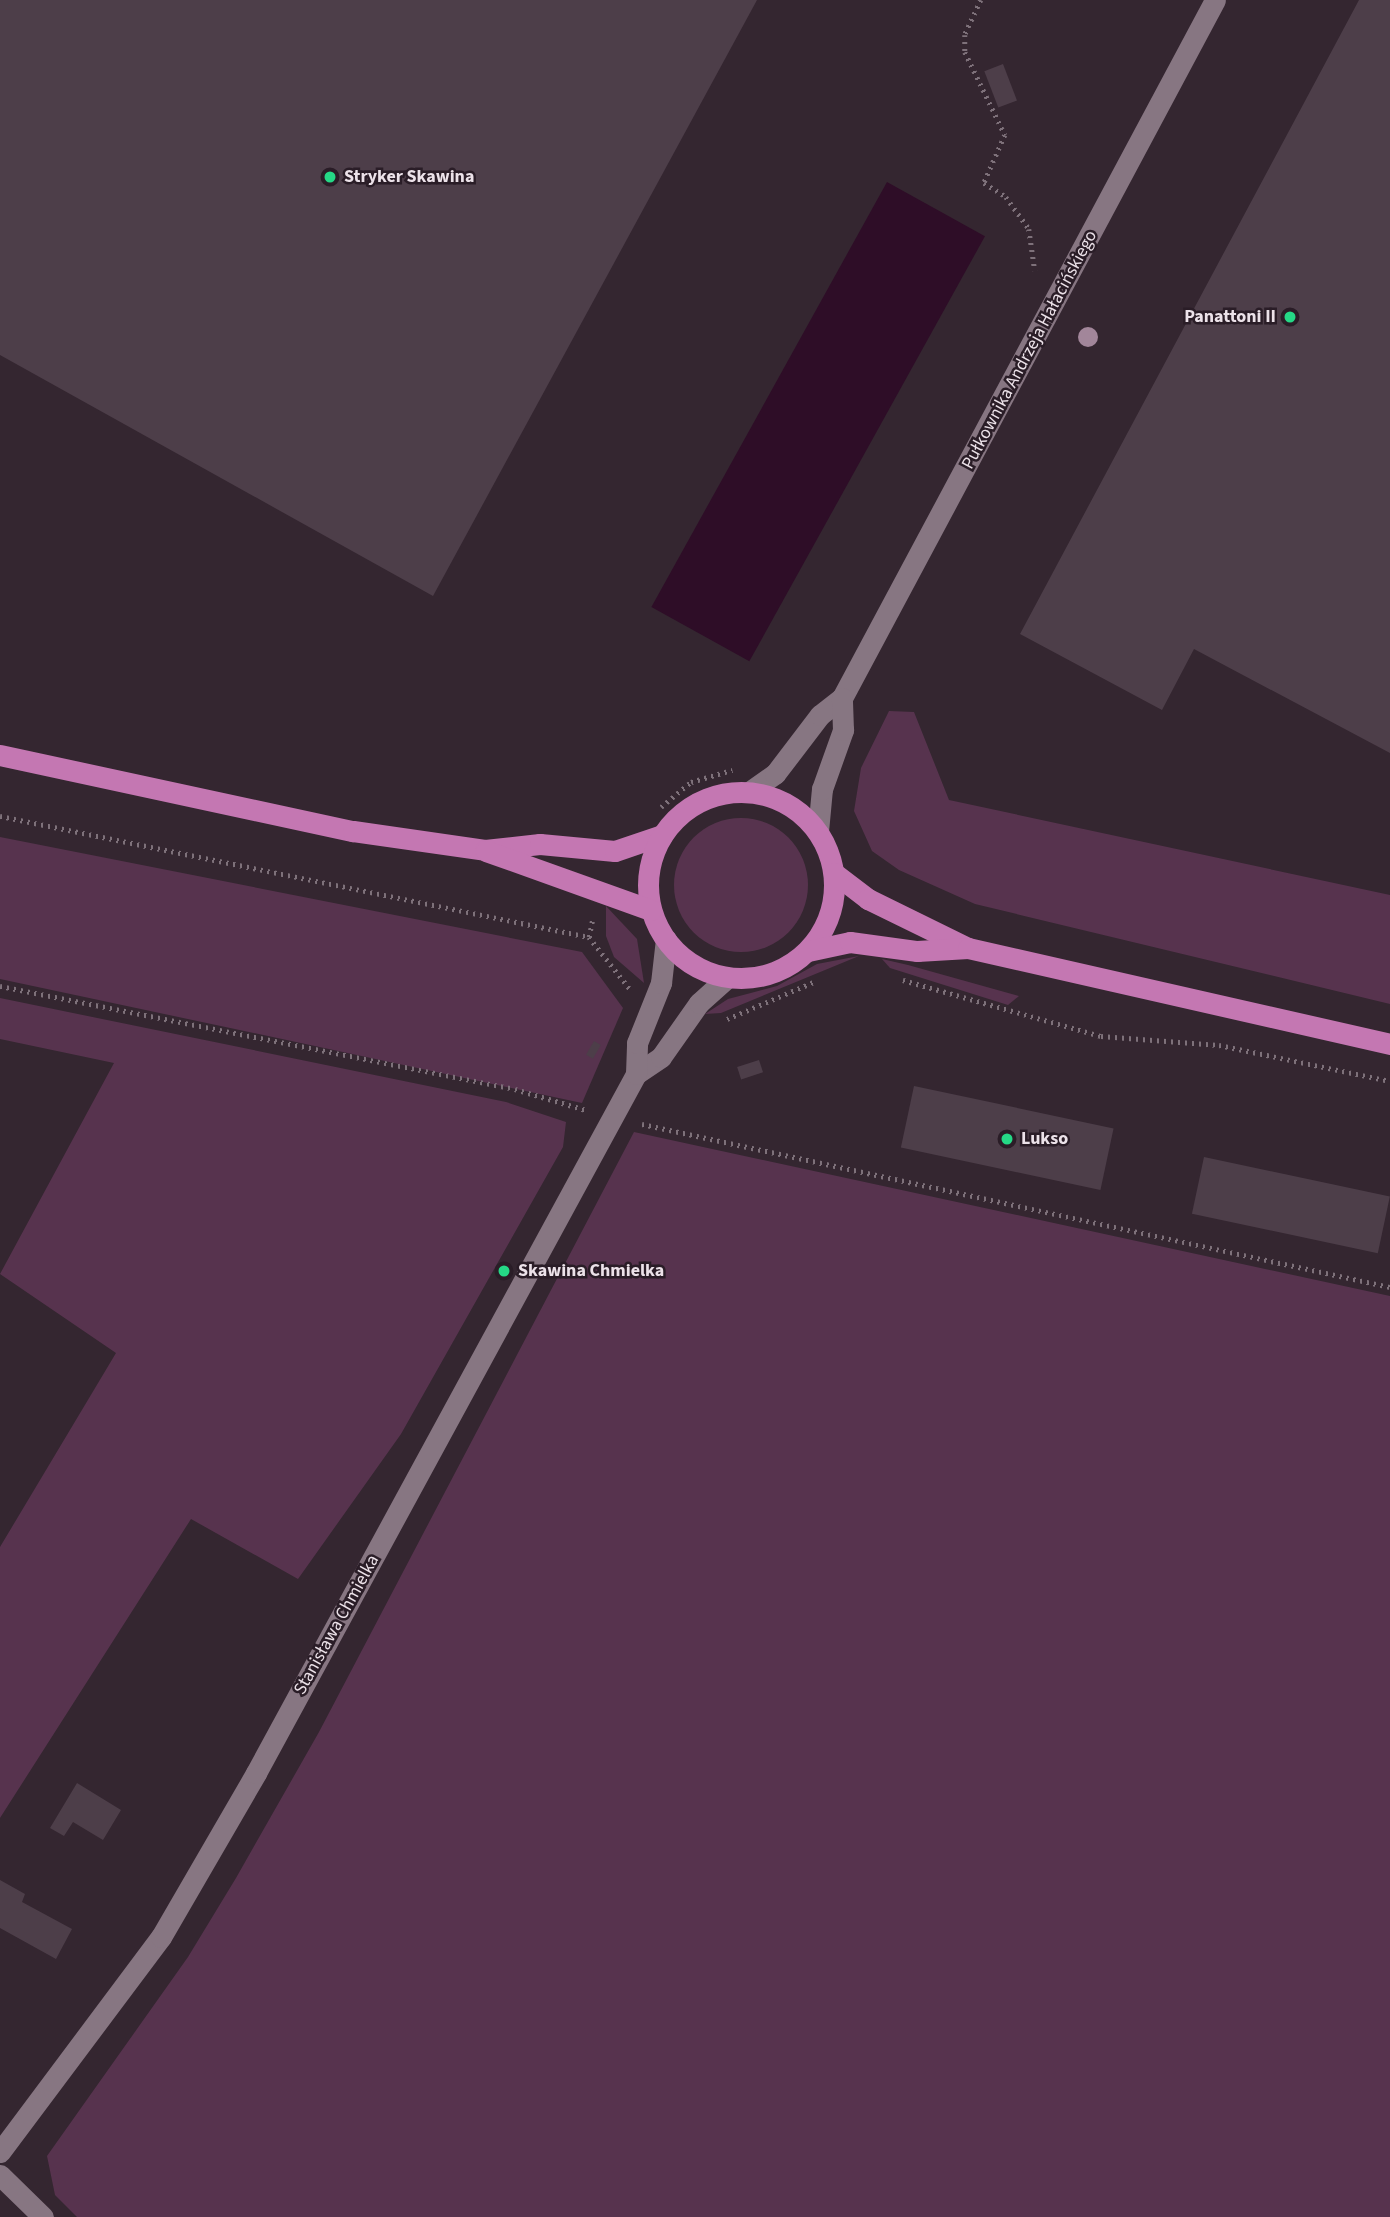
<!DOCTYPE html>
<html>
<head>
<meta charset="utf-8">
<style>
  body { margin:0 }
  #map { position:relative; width:1390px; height:2217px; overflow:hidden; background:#342630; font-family:"Source Sans 3",sans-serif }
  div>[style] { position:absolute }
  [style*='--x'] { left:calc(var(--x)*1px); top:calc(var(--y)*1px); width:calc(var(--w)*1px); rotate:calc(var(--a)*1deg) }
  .green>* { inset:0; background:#57334e }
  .round { border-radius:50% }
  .water>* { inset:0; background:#2e0d27; transform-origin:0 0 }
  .building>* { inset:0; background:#4d3e49; transform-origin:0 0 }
  .path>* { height:4.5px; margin-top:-2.25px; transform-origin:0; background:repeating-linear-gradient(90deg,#7e717a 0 2px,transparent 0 7px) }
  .street>* { height:21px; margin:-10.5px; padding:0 10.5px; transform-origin:10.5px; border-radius:10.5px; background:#877682 }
  .secondary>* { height:21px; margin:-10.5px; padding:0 10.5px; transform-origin:10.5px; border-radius:10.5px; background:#877682 }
  .primary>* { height:21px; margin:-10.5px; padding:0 10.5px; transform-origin:10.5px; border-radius:10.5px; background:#c477b2 }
  .primary>.ring { margin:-10.5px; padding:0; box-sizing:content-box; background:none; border:21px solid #c477b2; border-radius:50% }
  .trees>* { width:20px; height:20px; margin:-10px; border-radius:50%; background:#a2869a }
  .dots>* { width:19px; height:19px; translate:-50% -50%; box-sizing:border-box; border:4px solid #2a1d27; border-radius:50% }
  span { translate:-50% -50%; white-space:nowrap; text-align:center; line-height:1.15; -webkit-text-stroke:5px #2a1d27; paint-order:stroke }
  .poi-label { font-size:18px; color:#ece2e9; font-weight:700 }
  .left { translate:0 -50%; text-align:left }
  .right { translate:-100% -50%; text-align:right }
  .street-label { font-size:18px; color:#ece2e9 }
</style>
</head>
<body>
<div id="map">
  <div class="green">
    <i style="clip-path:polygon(889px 711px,914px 712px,949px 800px,1390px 895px,1390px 1004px,975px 904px,899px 870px,872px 851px,854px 811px,861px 768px)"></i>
    <i class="round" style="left:674px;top:818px;width:134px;height:134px"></i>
    <i style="clip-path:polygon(0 837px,582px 952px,623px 1008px,582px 1103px,0 979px)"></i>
    <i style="clip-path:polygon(606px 906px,637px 939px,644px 983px,614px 957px,606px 936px)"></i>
    <i style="clip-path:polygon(859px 956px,721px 1013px,705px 1014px,728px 999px,777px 986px,817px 964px)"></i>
    <i style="clip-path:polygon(882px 959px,908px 965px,1019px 996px,1008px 1005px,890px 968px)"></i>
    <i style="clip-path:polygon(0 998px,506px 1102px,566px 1122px,563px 1147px,401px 1434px,298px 1579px,191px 1519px,0 1818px,0 1547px,116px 1353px,0 1274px,114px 1063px,0 1039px)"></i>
    <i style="clip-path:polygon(634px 1132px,1390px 1296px,1390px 2217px,77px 2217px,55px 2195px,47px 2156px,188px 1957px,236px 1878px,319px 1732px)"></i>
  </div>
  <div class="water">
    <i style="left:887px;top:182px;width:112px;height:486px;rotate:29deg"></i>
  </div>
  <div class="building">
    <i style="clip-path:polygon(0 0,757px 0,433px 596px,0 355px)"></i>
    <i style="clip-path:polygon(1359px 0,1390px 0,1390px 753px,1194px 649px,1162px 710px,1020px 634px)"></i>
    <i style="left:1003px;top:64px;width:39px;height:20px;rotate:69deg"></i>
    <i style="left:594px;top:1041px;width:8px;height:16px;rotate:30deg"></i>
    <i style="left:759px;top:1060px;width:13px;height:23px;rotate:72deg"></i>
    <i style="left:914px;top:1086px;width:204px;height:63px;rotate:12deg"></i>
    <i style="left:1204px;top:1157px;width:190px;height:58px;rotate:12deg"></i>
    <i style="clip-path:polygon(77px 1783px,121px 1810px,103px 1840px,73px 1822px,64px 1836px,50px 1828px)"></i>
    <i style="clip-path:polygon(0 1880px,25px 1894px,22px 1902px,72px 1929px,56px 1959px,0 1928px)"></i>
  </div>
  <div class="path">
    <i style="--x:981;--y:0;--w:38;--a:115"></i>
    <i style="--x:965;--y:35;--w:17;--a:90"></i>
    <i style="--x:965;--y:52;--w:92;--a:64.3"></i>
    <i style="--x:1005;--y:135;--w:52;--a:113.6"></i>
    <i style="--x:984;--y:183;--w:26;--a:32"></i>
    <i style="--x:1006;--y:197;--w:39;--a:54"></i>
    <i style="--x:1029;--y:229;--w:42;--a:81.9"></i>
    <i style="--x:661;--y:807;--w:39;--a:-40"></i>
    <i style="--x:691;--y:782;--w:43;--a:-16.3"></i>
    <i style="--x:0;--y:816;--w:601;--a:11.61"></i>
    <i style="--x:589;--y:937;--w:66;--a:51.7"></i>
    <i style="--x:589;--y:937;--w:20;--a:-79"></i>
    <i style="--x:903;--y:980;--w:206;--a:15.8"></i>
    <i style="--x:1101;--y:1036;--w:118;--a:4.4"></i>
    <i style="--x:1219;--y:1045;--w:175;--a:11.9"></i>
    <i style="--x:0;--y:986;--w:525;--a:11.31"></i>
    <i style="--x:515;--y:1089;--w:74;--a:16.5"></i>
    <i style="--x:727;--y:1019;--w:97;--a:-23.1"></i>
    <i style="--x:642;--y:1124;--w:766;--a:12.29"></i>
  </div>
  <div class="street">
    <i style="--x:749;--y:792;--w:32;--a:-35"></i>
    <i style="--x:775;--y:774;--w:74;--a:-52.7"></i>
    <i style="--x:820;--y:715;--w:28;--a:-38"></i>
    <i style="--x:842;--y:698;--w:791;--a:-61.88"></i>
    <i style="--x:818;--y:831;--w:42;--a:-84.6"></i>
    <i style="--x:822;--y:789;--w:63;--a:-70.4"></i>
    <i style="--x:843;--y:730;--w:32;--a:-92"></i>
    <i style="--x:0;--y:2175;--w:60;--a:44.3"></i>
  </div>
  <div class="secondary">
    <i style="--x:636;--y:1074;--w:30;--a:-34"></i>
    <i style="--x:661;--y:1057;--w:66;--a:-54.9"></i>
    <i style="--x:699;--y:1003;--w:38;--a:-42"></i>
    <i style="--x:0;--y:2152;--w:269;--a:-53.2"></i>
    <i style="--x:161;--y:1937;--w:190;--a:-59.9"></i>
    <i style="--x:256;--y:1773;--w:796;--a:-61.47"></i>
    <i style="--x:636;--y:1074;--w:31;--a:-88"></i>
    <i style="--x:637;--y:1043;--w:65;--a:-68.2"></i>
    <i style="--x:661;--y:983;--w:44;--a:-83.5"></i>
  </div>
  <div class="primary">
    <i style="--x:0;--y:755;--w:361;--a:12.2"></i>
    <i style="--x:353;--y:831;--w:133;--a:8.2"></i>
    <i style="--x:485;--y:850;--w:55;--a:-6.2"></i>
    <i style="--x:540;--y:844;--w:75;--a:5.3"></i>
    <i style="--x:615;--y:851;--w:50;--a:-18.8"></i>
    <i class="ring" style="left:648px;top:792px;width:165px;height:165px"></i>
    <i style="--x:486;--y:851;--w:175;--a:19.7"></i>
    <i style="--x:834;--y:873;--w:43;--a:37.4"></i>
    <i style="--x:868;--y:899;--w:111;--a:26.1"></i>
    <i style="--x:808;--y:951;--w:43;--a:-12.1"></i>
    <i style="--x:850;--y:942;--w:68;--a:7.7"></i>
    <i style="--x:917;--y:951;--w:51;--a:-3.4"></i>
    <i style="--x:968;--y:948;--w:433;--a:12.8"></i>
  </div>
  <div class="trees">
    <i style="left:1088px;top:337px"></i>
  </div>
  <div class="dots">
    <i style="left:330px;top:177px;background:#25d886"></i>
    <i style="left:1290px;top:317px;background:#25d886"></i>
    <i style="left:1007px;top:1139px;background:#25d886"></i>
    <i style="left:504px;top:1271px;background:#25d886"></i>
  </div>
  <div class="poi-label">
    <span class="left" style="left:344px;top:177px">Stryker Skawina</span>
    <span class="right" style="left:1276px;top:317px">Panattoni II</span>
    <span class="left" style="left:1021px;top:1139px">Lukso</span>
    <span class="left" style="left:518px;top:1271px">Skawina Chmielka</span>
  </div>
  <div class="street-label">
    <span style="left:1030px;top:350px;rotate:-62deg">Pułkownika Andrzeja Hałacińskiego</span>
    <span style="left:337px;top:1625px;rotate:-61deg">Stanisława Chmielka</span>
  </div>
</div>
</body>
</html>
